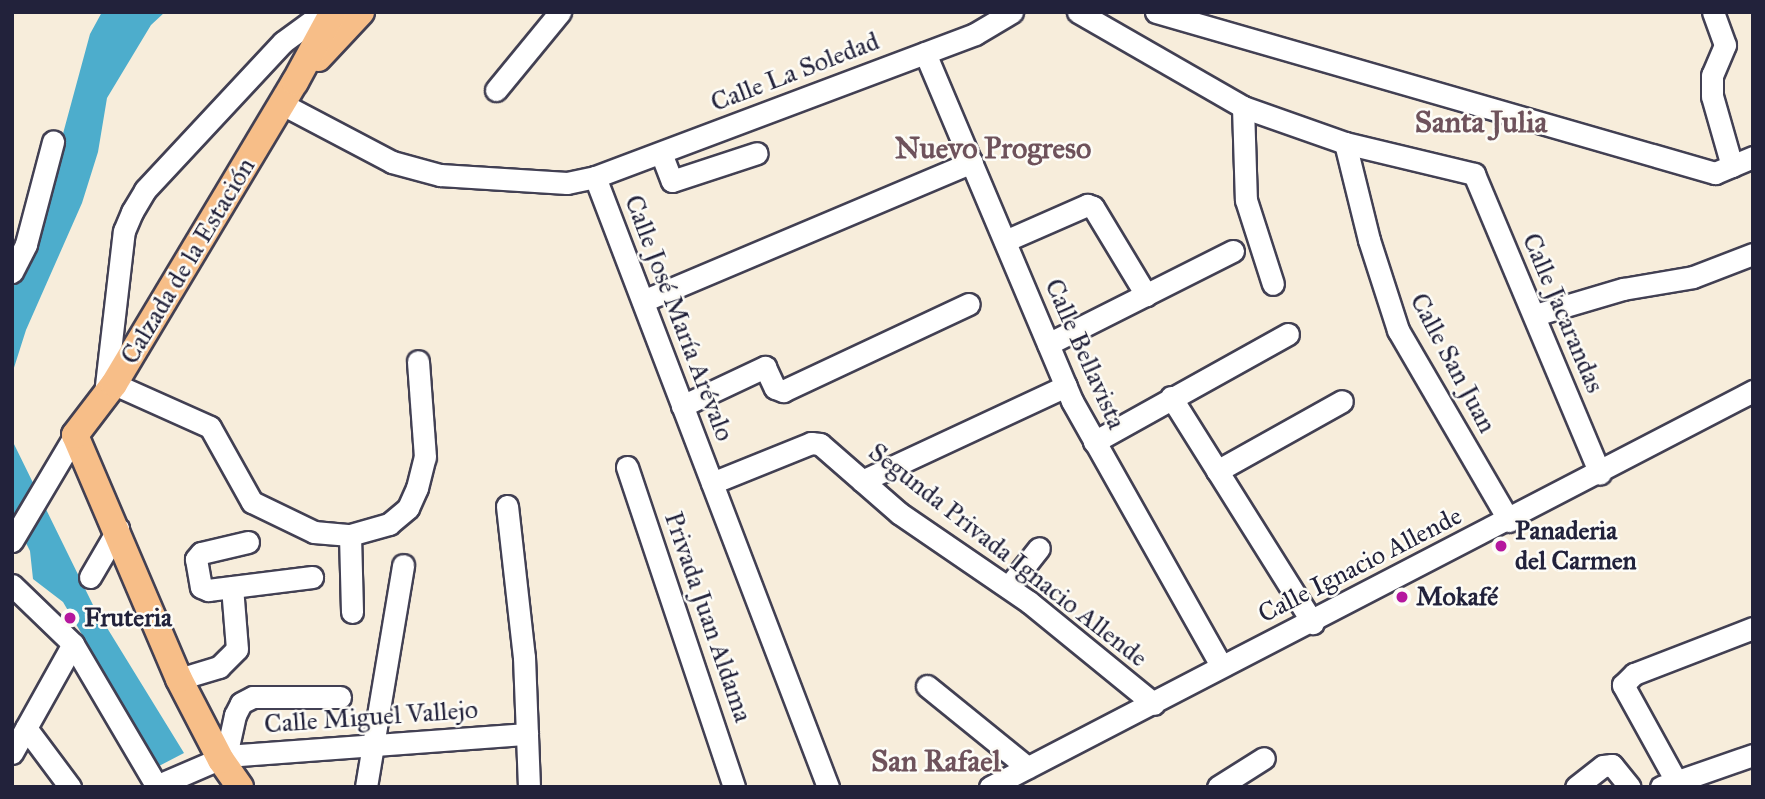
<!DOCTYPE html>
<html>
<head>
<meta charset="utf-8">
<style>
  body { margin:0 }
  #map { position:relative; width:1765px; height:799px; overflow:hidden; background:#f7eddb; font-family:"IM FELL Great Primer",serif }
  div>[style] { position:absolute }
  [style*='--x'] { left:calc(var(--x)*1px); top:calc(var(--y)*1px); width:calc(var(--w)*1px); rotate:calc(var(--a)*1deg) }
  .water>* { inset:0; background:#4dadcc }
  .roads { filter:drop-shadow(2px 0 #424053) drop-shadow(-2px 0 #424053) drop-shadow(0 2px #424053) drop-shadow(0 -2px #424053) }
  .minor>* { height:21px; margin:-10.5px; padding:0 10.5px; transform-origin:10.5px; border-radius:10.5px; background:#fff }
  .major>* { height:26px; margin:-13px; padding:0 13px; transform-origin:13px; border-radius:13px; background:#f7be88 }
  .dots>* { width:19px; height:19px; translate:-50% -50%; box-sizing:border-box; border:4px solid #fdfcf7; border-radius:50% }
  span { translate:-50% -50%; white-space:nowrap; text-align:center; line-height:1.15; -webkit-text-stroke:5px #fdfcf7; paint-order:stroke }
  .street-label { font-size:26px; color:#22223b }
  .poi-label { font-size:26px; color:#22223b; font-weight:700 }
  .left { translate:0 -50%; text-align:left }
  .quarter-label { font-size:30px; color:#6e525b; font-weight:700 }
  .frame { position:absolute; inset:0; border:14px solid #22223b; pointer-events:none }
</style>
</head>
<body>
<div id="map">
  <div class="water">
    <i style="clip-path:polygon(102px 12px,165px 12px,151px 25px,107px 98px,98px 152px,82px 203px,26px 330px,12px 374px,12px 285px,32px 248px,90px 34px)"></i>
    <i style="clip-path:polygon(12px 440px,93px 605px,184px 753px,159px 766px,63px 602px,33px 579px,30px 551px,12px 515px)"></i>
  </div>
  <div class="roads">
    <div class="minor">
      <i style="--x:1078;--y:12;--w:190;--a:29.9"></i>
      <i style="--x:1243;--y:107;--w:108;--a:19.4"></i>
      <i style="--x:1345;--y:143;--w:133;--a:13.5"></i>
      <i style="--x:1474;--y:174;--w:325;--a:67.2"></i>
      <i style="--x:1156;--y:12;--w:582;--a:16.07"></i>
      <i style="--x:1715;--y:173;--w:41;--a:-22.8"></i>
      <i style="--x:1713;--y:12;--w:35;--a:70"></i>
      <i style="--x:1725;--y:45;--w:33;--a:113"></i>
      <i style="--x:1712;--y:75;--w:21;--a:90"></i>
      <i style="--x:1712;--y:96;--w:73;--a:74.1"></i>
      <i style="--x:925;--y:53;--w:378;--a:67.1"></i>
      <i style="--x:1072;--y:401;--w:302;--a:60.6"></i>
      <i style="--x:496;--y:90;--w:101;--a:-50.6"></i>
      <i style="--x:282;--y:104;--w:124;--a:27.8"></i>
      <i style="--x:392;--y:162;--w:50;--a:15.2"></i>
      <i style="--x:440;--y:175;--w:127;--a:3.6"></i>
      <i style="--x:567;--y:183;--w:29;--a:-12"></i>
      <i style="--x:595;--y:177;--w:406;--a:-20.6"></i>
      <i style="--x:975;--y:34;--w:43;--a:-30.7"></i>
      <i style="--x:1243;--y:107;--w:93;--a:88.2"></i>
      <i style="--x:1246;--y:200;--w:88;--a:72.2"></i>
      <i style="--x:1345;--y:143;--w:100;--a:76.1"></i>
      <i style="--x:1369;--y:240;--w:95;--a:72.1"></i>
      <i style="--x:1398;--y:330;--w:221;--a:59.8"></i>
      <i style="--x:661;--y:153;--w:30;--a:69"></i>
      <i style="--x:672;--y:181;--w:89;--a:-18.2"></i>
      <i style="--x:595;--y:177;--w:653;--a:69.09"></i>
      <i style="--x:1005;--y:241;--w:90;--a:-23.7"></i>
      <i style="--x:1087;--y:205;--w:6;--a:18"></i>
      <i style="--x:1093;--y:207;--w:103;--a:58.9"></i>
      <i style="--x:12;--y:272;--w:31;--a:-63"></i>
      <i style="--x:26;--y:244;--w:106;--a:-75.2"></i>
      <i style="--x:643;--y:301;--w:357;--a:-22.9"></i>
      <i style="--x:1535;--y:315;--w:92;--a:-16.5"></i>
      <i style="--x:1623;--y:289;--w:71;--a:-9.7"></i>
      <i style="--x:1693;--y:277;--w:64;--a:-21"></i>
      <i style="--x:1048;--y:344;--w:207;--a:-26.7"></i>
      <i style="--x:114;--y:384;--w:105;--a:24.1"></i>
      <i style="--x:210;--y:427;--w:86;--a:60.8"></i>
      <i style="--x:252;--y:502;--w:69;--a:25.8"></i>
      <i style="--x:314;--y:532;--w:36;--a:5"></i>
      <i style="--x:350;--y:535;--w:41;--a:-15.8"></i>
      <i style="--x:389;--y:524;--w:25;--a:-40"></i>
      <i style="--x:408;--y:508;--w:22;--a:-66"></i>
      <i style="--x:417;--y:488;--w:32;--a:-76"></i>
      <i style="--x:425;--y:457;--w:96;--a:-94.2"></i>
      <i style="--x:105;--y:394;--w:164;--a:-83.4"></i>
      <i style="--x:124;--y:231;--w:21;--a:-67"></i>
      <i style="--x:132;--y:212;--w:26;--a:-59"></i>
      <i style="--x:145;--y:190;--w:202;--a:-47"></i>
      <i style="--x:283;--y:42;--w:51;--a:-36.2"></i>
      <i style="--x:1171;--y:397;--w:267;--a:57.9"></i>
      <i style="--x:682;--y:406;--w:92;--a:-25.2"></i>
      <i style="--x:765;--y:367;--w:23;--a:65"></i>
      <i style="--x:775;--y:388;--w:9;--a:21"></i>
      <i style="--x:783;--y:391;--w:205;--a:-25.1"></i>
      <i style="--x:1094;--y:442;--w:222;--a:-29.1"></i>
      <i style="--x:627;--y:467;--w:337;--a:71.5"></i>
      <i style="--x:1217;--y:471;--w:143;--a:-29.2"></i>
      <i style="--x:862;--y:481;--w:225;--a:-25"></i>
      <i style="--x:712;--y:483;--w:107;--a:-22"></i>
      <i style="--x:811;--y:443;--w:9;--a:6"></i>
      <i style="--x:820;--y:444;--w:105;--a:41.1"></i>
      <i style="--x:899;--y:513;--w:158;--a:34.4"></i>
      <i style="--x:1029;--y:602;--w:161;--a:39.2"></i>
      <i style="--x:507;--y:506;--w:152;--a:83.6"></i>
      <i style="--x:524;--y:657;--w:130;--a:87.8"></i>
      <i style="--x:350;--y:535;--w:77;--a:88.5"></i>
      <i style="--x:12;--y:541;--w:123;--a:-59.3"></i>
      <i style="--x:248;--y:542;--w:48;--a:166.8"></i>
      <i style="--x:201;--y:553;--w:8;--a:130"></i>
      <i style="--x:196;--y:559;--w:28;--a:80"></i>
      <i style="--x:201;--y:587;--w:8;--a:23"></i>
      <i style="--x:208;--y:590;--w:105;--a:-7.1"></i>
      <i style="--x:90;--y:577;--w:56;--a:-59.7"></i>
      <i style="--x:12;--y:585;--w:85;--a:44"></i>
      <i style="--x:73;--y:644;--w:164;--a:59.5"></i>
      <i style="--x:1009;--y:586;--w:48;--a:-51.7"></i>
      <i style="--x:179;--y:679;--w:42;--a:-16.7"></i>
      <i style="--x:219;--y:667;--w:25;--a:-45"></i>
      <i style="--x:237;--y:649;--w:62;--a:-94.6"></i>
      <i style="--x:927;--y:686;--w:129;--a:39"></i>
      <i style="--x:26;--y:728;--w:74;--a:53.3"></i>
      <i style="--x:12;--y:753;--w:125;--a:-60.8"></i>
      <i style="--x:226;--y:756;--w:42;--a:-77.6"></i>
      <i style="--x:235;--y:715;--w:13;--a:-63"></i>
      <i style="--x:241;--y:703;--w:13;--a:-27"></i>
      <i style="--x:253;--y:697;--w:87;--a:0"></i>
      <i style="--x:1676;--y:781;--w:110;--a:-118.9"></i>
      <i style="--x:1623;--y:685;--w:16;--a:-45"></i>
      <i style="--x:1634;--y:674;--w:128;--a:-21.1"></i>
      <i style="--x:154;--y:787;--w:78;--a:-23.3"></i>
      <i style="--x:226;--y:756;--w:302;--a:-4.2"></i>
      <i style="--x:366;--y:787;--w:225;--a:-80.5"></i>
      <i style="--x:990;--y:787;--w:860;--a:-27.43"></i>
      <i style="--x:1218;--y:787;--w:54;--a:-32.2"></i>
      <i style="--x:1576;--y:787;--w:34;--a:-38"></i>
      <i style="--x:1603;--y:766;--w:9;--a:-6"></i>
      <i style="--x:1612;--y:765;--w:28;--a:51"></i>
      <i style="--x:1661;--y:787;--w:97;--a:-19.2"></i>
    </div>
    <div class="major">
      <i style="--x:318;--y:58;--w:63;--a:-46.9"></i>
      <i style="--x:240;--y:787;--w:33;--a:-125"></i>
      <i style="--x:221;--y:760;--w:91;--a:-117.4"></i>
      <i style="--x:179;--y:679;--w:265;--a:-113.1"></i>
      <i style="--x:75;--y:435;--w:64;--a:-52.6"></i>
      <i style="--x:114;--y:384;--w:352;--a:-59.1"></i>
      <i style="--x:295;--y:82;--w:80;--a:-61.5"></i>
    </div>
  </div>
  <div class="dots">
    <i style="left:1501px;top:546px;background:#b5179e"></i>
    <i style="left:1402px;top:597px;background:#b5179e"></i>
    <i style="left:70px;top:618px;background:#b5179e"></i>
  </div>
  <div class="street-label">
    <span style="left:795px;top:72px;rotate:-21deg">Calle La Soledad</span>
    <span style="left:188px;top:261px;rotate:-59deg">Calzada de la Estación</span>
    <span style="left:1563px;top:313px;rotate:67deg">Calle Jacarandas</span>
    <span style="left:679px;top:318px;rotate:69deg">Calle José María Arévalo</span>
    <span style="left:1085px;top:354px;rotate:66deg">Calle Bellavista</span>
    <span style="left:1453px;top:363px;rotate:62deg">Calle San Juan</span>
    <span style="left:1008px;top:555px;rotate:38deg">Segunda Privada Ignacio Allende</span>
    <span style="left:1360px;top:565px;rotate:-27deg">Calle Ignacio Allende</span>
    <span style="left:708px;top:617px;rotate:71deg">Privada Juan Aldama</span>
    <span style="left:371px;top:717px;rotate:-4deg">Calle Miguel Vallejo</span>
  </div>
  <div class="poi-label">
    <span class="left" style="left:1515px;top:546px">Panaderia<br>del Carmen</span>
    <span class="left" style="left:1416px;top:597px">Mokafé</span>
    <span class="left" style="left:84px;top:618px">Fruteria</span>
  </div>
  <div class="quarter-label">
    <span style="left:1481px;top:122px">Santa Julia</span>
    <span style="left:993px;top:148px">Nuevo Progreso</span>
    <span style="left:936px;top:761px">San Rafael</span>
  </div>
  <div class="frame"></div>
</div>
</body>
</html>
